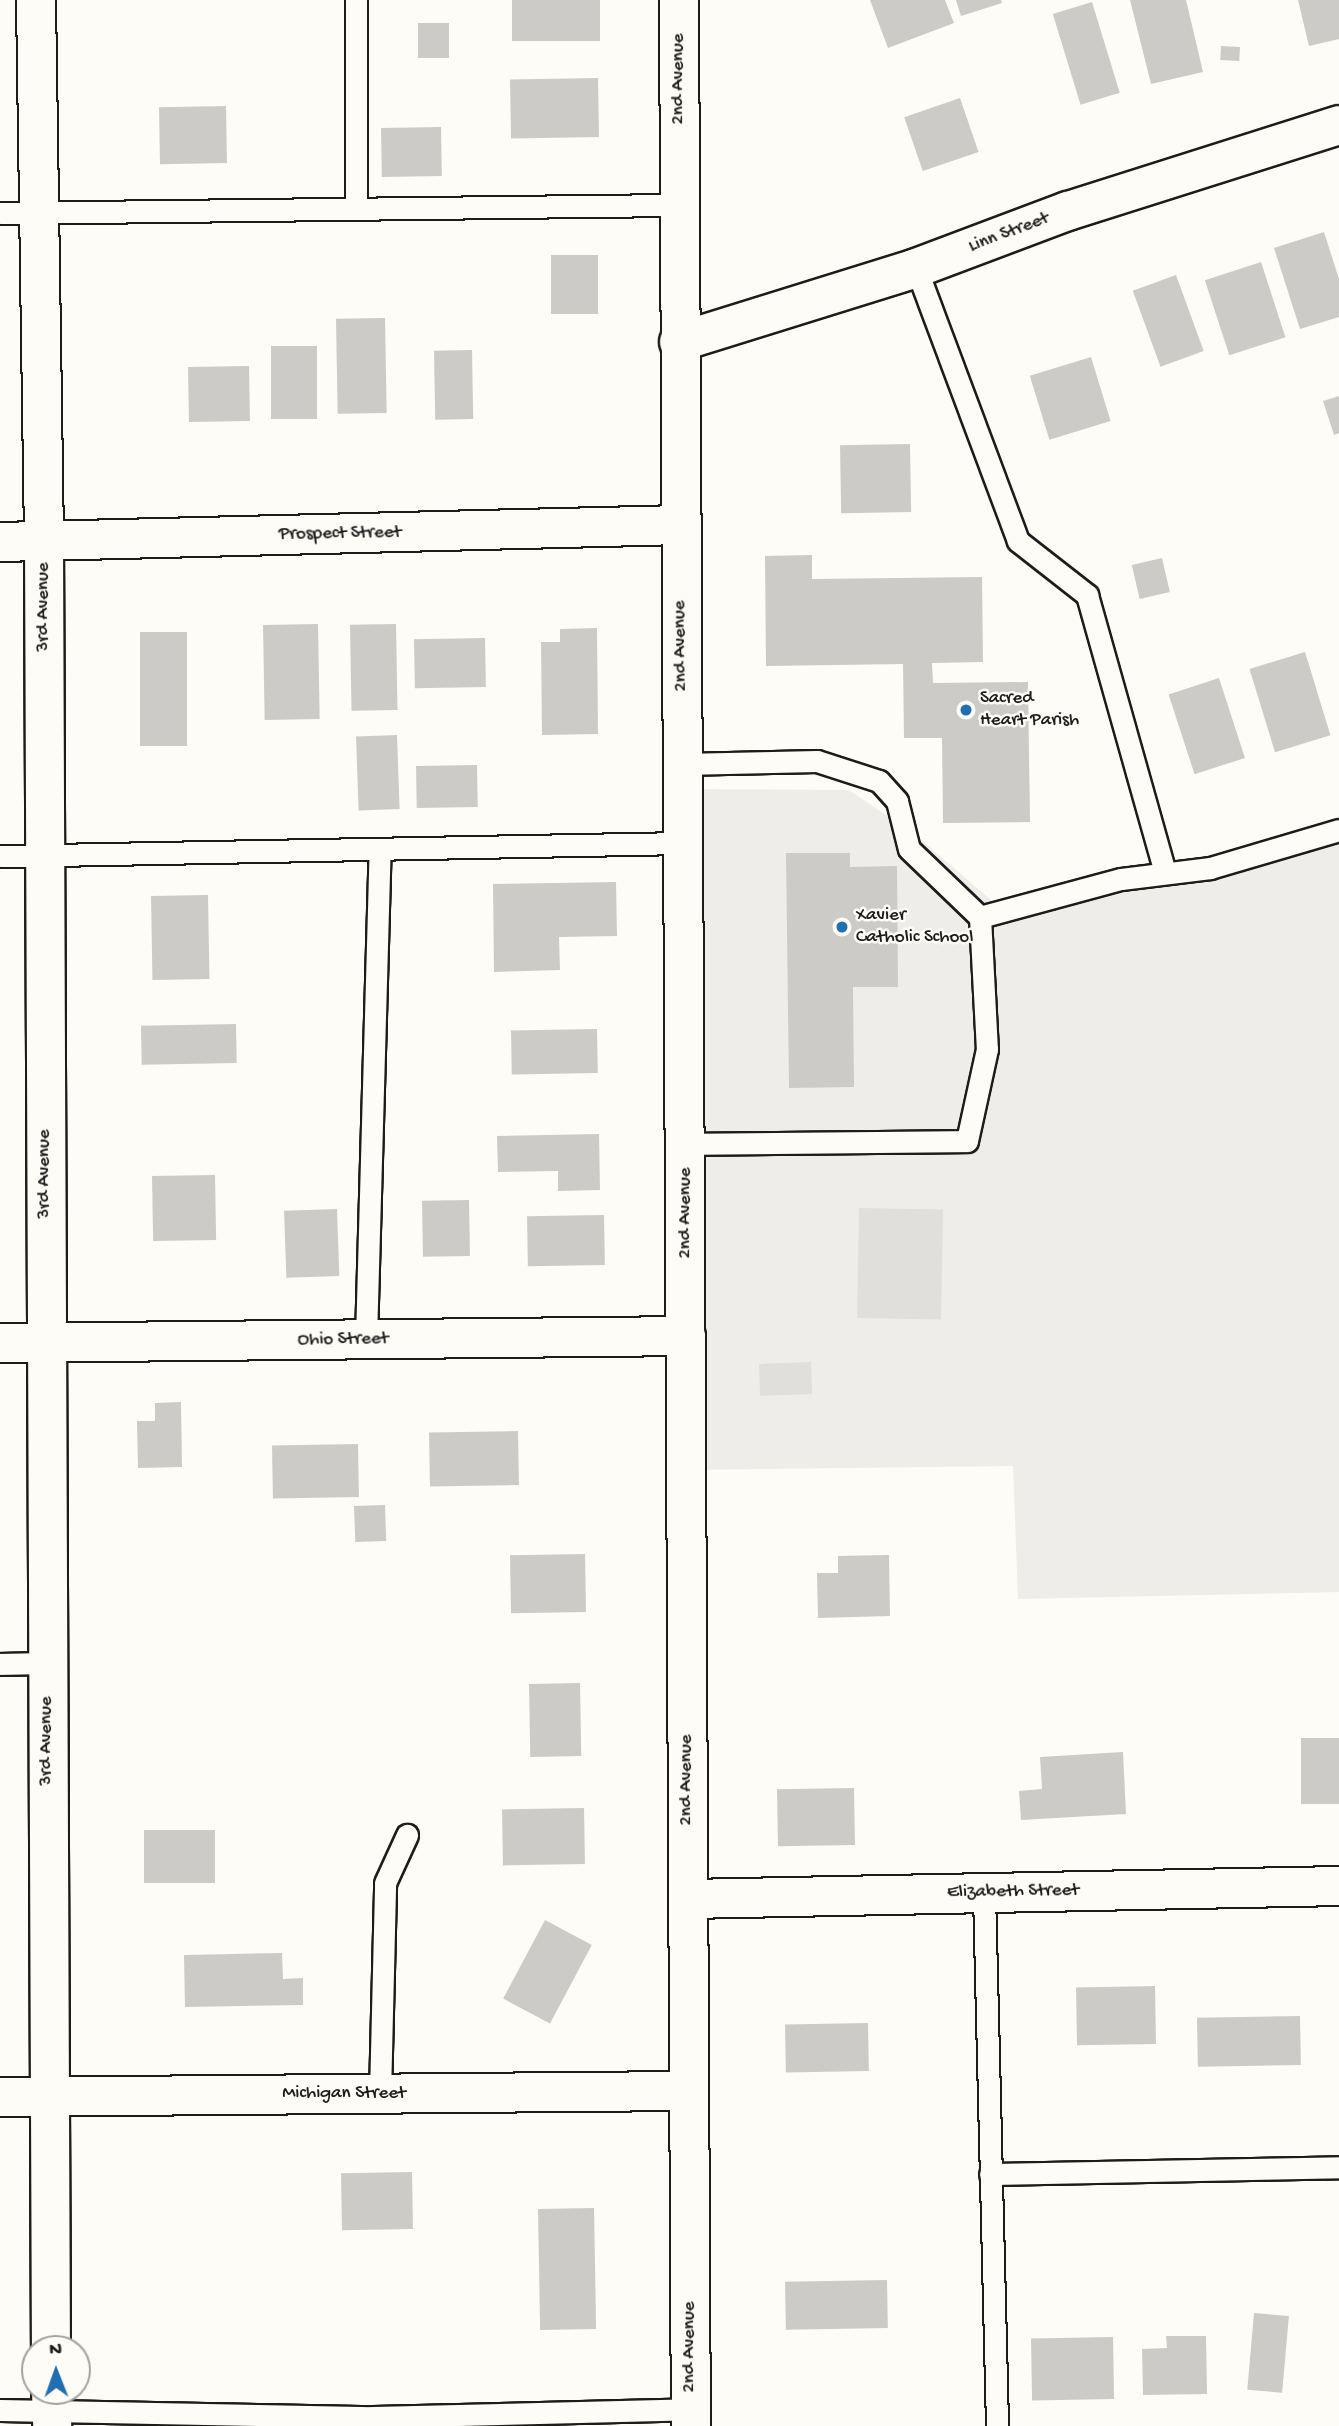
<!DOCTYPE html>
<html>
<head>
<meta charset="utf-8">
<style>
  body { margin:0 }
  #map { position:relative; width:1339px; height:2426px; overflow:hidden; background:#fdfcf7; font-family:"Gochi Hand",sans-serif }
  div>[style] { position:absolute }
  [style*='--x'] { left:calc(var(--x)*1px); top:calc(var(--y)*1px); width:calc(var(--w)*1px); rotate:calc(var(--a)*1deg) }
  .built>* { inset:0; background:#eeede9 }
  .green>* { inset:0; background:#e0dfdb; transform-origin:0 0 }
  .building>* { inset:0; background:#cccbc8; transform-origin:0 0 }
  .roads { filter:drop-shadow(2px 0 #1c1c1c) drop-shadow(-2px 0 #1c1c1c) drop-shadow(0 2px #1c1c1c) drop-shadow(0 -2px #1c1c1c) }
  .lane>* { height:21px; margin:-10.5px; padding:0 10.5px; transform-origin:10.5px; border-radius:10.5px; background:#fdfcf7 }
  .street>* { height:38px; margin:-19px; padding:0 19px; transform-origin:19px; border-radius:19px; background:#fdfcf7 }
  .secondary>* { height:38px; margin:-19px; padding:0 19px; transform-origin:19px; border-radius:19px; background:#fdfcf7 }
  .dots>* { width:19px; height:19px; translate:-50% -50%; box-sizing:border-box; border:4px solid #fdfcf7; border-radius:50% }
  span { translate:-50% -50%; white-space:nowrap; text-align:center; line-height:1.15; -webkit-text-stroke:5px #fdfcf7; paint-order:stroke }
  .street-label { font-size:19px; color:#1c1c1c }
  .poi-label { font-size:19px; color:#1c1c1c }
  .left { translate:0 -50%; text-align:left }
  .north { position:absolute; left:21px; top:2335px; width:70px; height:70px; box-sizing:border-box; background:#fdfcf7; border:2px solid #a3a29f; border-radius:50%; rotate:359deg; font-size:19px; font-weight:700; line-height:28px; text-align:center; color:#1c1c1c }
  .north::after { content:''; display:block; margin:auto; width:24px; height:32px; background:#1f6fb2; clip-path:polygon(50% 0,100% 100%,50% 72%,0 100%) }
</style>
</head>
<body>
<div id="map">
  <div class="built">
    <i style="clip-path:polygon(682px 789px,849px 790px,918px 837px,992px 901px,1165px 872px,1339px 830px,1339px 1592px,1018px 1599px,1013px 1466px,687px 1470px)"></i>
  </div>
  <div class="green">
    <i style="left:859px;top:1208px;width:84px;height:110px;rotate:1deg"></i>
    <i style="left:811px;top:1362px;width:32px;height:52px;rotate:88deg"></i>
  </div>
  <div class="building">
    <i style="left:512px;top:0;width:88px;height:41px"></i>
    <i style="clip-path:polygon(870px 0,945px 0,954px 23px,888px 48px)"></i>
    <i style="clip-path:polygon(956px 0,1001px 0,1002px 3px,961px 16px)"></i>
    <i style="clip-path:polygon(1130px 0,1186px 0,1203px 72px,1151px 84px)"></i>
    <i style="clip-path:polygon(1298px 0,1339px 0,1339px 39px,1309px 46px)"></i>
    <i style="left:1092px;top:2px;width:95px;height:41px;rotate:73deg"></i>
    <i style="left:418px;top:23px;width:31px;height:35px"></i>
    <i style="left:1221px;top:46px;width:19px;height:14px;rotate:3deg"></i>
    <i style="left:598px;top:78px;width:59px;height:88px;rotate:89deg"></i>
    <i style="left:960px;top:98px;width:57px;height:59px;rotate:71deg"></i>
    <i style="left:226px;top:106px;width:57px;height:67px;rotate:89deg"></i>
    <i style="left:441px;top:127px;width:49px;height:60px;rotate:89deg"></i>
    <i style="clip-path:polygon(1324px 232px,1339px 279px,1339px 317px,1300px 329px,1274px 248px)"></i>
    <i style="left:551px;top:255px;width:47px;height:59px"></i>
    <i style="left:1261px;top:262px;width:79px;height:59px;rotate:72deg"></i>
    <i style="left:1176px;top:275px;width:81px;height:46px;rotate:70deg"></i>
    <i style="left:385px;top:318px;width:95px;height:49px;rotate:89deg"></i>
    <i style="left:271px;top:346px;width:46px;height:73px"></i>
    <i style="left:472px;top:350px;width:69px;height:38px;rotate:89deg"></i>
    <i style="left:1091px;top:357px;width:67px;height:64px;rotate:73deg"></i>
    <i style="left:249px;top:366px;width:55px;height:61px;rotate:89deg"></i>
    <i style="clip-path:polygon(1339px 396px,1339px 433px,1334px 435px,1323px 401px)"></i>
    <i style="left:910px;top:444px;width:68px;height:70px;rotate:89deg"></i>
    <i style="clip-path:polygon(812px 555px,812px 579px,982px 577px,983px 662px,932px 663px,933px 683px,1028px 682px,1030px 822px,943px 823px,942px 738px,904px 738px,903px 664px,766px 666px,765px 556px)"></i>
    <i style="left:1162px;top:558px;width:35px;height:31px;rotate:77deg"></i>
    <i style="left:318px;top:624px;width:95px;height:55px;rotate:89deg"></i>
    <i style="left:396px;top:624px;width:86px;height:46px;rotate:89deg"></i>
    <i style="clip-path:polygon(597px 628px,598px 734px,542px 735px,541px 642px,560px 642px,560px 629px)"></i>
    <i style="left:140px;top:632px;width:47px;height:114px"></i>
    <i style="left:485px;top:638px;width:49px;height:71px;rotate:89deg"></i>
    <i style="left:1305px;top:652px;width:87px;height:58px;rotate:73deg"></i>
    <i style="left:1219px;top:678px;width:84px;height:53px;rotate:72deg"></i>
    <i style="left:397px;top:735px;width:74px;height:41px;rotate:88deg"></i>
    <i style="left:477px;top:765px;width:42px;height:61px;rotate:89deg"></i>
    <i style="clip-path:polygon(786px 853px,850px 853px,850px 867px,897px 866px,898px 987px,853px 987px,854px 1087px,789px 1088px)"></i>
    <i style="clip-path:polygon(616px 882px,617px 936px,559px 937px,560px 970px,494px 972px,493px 884px)"></i>
    <i style="left:208px;top:895px;width:84px;height:57px;rotate:89deg"></i>
    <i style="left:236px;top:1024px;width:39px;height:95px;rotate:89deg"></i>
    <i style="left:597px;top:1029px;width:44px;height:86px;rotate:89deg"></i>
    <i style="clip-path:polygon(599px 1134px,600px 1190px,558px 1191px,558px 1171px,498px 1172px,497px 1136px)"></i>
    <i style="left:215px;top:1175px;width:65px;height:63px;rotate:89deg"></i>
    <i style="left:469px;top:1200px;width:56px;height:47px;rotate:89deg"></i>
    <i style="left:337px;top:1209px;width:67px;height:53px;rotate:88deg"></i>
    <i style="left:604px;top:1215px;width:50px;height:77px;rotate:89deg"></i>
    <i style="clip-path:polygon(181px 1402px,182px 1467px,138px 1468px,137px 1421px,155px 1421px,155px 1403px)"></i>
    <i style="left:518px;top:1431px;width:54px;height:89px;rotate:89deg"></i>
    <i style="left:358px;top:1444px;width:53px;height:86px;rotate:89deg"></i>
    <i style="left:385px;top:1505px;width:36px;height:31px;rotate:88deg"></i>
    <i style="left:585px;top:1554px;width:58px;height:75px;rotate:89deg"></i>
    <i style="clip-path:polygon(889px 1555px,890px 1616px,818px 1618px,817px 1573px,838px 1573px,838px 1556px)"></i>
    <i style="left:580px;top:1683px;width:73px;height:51px;rotate:89deg"></i>
    <i style="left:1339px;top:1738px;width:66px;height:38px;rotate:90deg"></i>
    <i style="clip-path:polygon(1123px 1752px,1126px 1814px,1021px 1820px,1019px 1791px,1042px 1789px,1040px 1757px)"></i>
    <i style="left:854px;top:1788px;width:57px;height:77px;rotate:89deg"></i>
    <i style="left:584px;top:1808px;width:56px;height:82px;rotate:89deg"></i>
    <i style="left:215px;top:1830px;width:53px;height:71px;rotate:90deg"></i>
    <i style="left:545px;top:1920px;width:53px;height:89px;rotate:28deg"></i>
    <i style="clip-path:polygon(282px 1953px,283px 1979px,303px 1978px,303px 2005px,185px 2007px,184px 1955px)"></i>
    <i style="left:1155px;top:1986px;width:58px;height:79px;rotate:89deg"></i>
    <i style="left:1300px;top:2016px;width:49px;height:103px;rotate:89deg"></i>
    <i style="left:868px;top:2023px;width:48px;height:83px;rotate:89deg"></i>
    <i style="left:412px;top:2172px;width:57px;height:71px;rotate:89deg"></i>
    <i style="left:594px;top:2208px;width:121px;height:56px;rotate:89deg"></i>
    <i style="left:887px;top:2280px;width:48px;height:102px;rotate:89deg"></i>
    <i style="left:1254px;top:2313px;width:35px;height:77px;rotate:5deg"></i>
    <i style="clip-path:polygon(1166px 2336px,1206px 2336px,1207px 2394px,1143px 2395px,1142px 2349px,1167px 2348px)"></i>
    <i style="left:1113px;top:2337px;width:62px;height:82px;rotate:89deg"></i>
  </div>
  <div class="roads">
    <div class="lane">
      <i style="--x:356;--y:0;--w:208;--a:90"></i>
      <i style="--x:0;--y:213;--w:679;--a:-0.68"></i>
      <i style="--x:916;--y:268;--w:291;--a:69.5"></i>
      <i style="--x:1018;--y:541;--w:88;--a:38"></i>
      <i style="--x:1087;--y:595;--w:288;--a:74.3"></i>
      <i style="--x:682;--y:764;--w:135;--a:-1.3"></i>
      <i style="--x:817;--y:761;--w:65;--a:17.9"></i>
      <i style="--x:879;--y:781;--w:27;--a:48"></i>
      <i style="--x:897;--y:801;--w:49;--a:76"></i>
      <i style="--x:909;--y:849;--w:98;--a:43.8"></i>
      <i style="--x:980;--y:917;--w:132;--a:87"></i>
      <i style="--x:987;--y:1049;--w:94;--a:102.3"></i>
      <i style="--x:967;--y:1141;--w:282;--a:179.4"></i>
      <i style="--x:0;--y:856;--w:683;--a:-1.09"></i>
      <i style="--x:980;--y:917;--w:146;--a:-15.1"></i>
      <i style="--x:1121;--y:879;--w:90;--a:-7"></i>
      <i style="--x:1210;--y:868;--w:134;--a:-16.4"></i>
      <i style="--x:366;--y:1339;--w:490;--a:-88.4"></i>
      <i style="--x:0;--y:1664;--w:47;--a:-1.2"></i>
      <i style="--x:984;--y:1893;--w:533;--a:88.6"></i>
      <i style="--x:380;--y:2094;--w:211;--a:-88.6"></i>
      <i style="--x:385;--y:1883;--w:53;--a:-65.4"></i>
      <i style="--x:990;--y:2174;--w:349;--a:-1.1"></i>
      <i style="--x:0;--y:2410;--w:373;--a:1.1"></i>
      <i style="--x:373;--y:2417;--w:318;--a:-1.4"></i>
    </div>
    <div class="street">
      <i style="--x:36;--y:0;--w:541;--a:89.15"></i>
      <i style="--x:44;--y:541;--w:1808;--a:89.78"></i>
      <i style="--x:679;--y:342;--w:248;--a:-17.3"></i>
      <i style="--x:916;--y:268;--w:162;--a:-20.6"></i>
      <i style="--x:1068;--y:211;--w:284;--a:-17.6"></i>
      <i style="--x:0;--y:542;--w:680;--a:-1.43"></i>
      <i style="--x:688;--y:1899;--w:651;--a:-1.14"></i>
      <i style="--x:0;--y:2097;--w:689;--a:-0.5"></i>
      <i style="--x:51;--y:2391;--w:35;--a:88"></i>
    </div>
    <div class="secondary">
      <i style="--x:679;--y:0;--w:2426;--a:89.72"></i>
      <i style="--x:0;--y:1343;--w:686;--a:-0.58"></i>
    </div>
  </div>
  <div class="dots">
    <i style="left:966px;top:710px;background:#1f6fb2"></i>
    <i style="left:842px;top:927px;background:#1f6fb2"></i>
  </div>
  <div class="street-label">
    <span style="left:679px;top:79px;rotate:-90deg">2nd Avenue</span>
    <span style="left:1009px;top:233px;rotate:-21deg">Linn Street</span>
    <span style="left:340px;top:534px;rotate:-1deg">Prospect Street</span>
    <span style="left:44px;top:607px;rotate:-90deg">3rd Avenue</span>
    <span style="left:681px;top:646px;rotate:-91deg">2nd Avenue</span>
    <span style="left:45px;top:1174px;rotate:-90deg">3rd Avenue</span>
    <span style="left:686px;top:1213px;rotate:-90deg">2nd Avenue</span>
    <span style="left:343px;top:1340px;rotate:-1deg">Ohio Street</span>
    <span style="left:47px;top:1741px;rotate:-90deg">3rd Avenue</span>
    <span style="left:687px;top:1780px;rotate:-90deg">2nd Avenue</span>
    <span style="left:1013px;top:1892px;rotate:-1deg">Elizabeth Street</span>
    <span style="left:344px;top:2094px">Michigan Street</span>
    <span style="left:690px;top:2347px;rotate:-90deg">2nd Avenue</span>
  </div>
  <div class="poi-label">
    <span class="left" style="left:980px;top:710px">Sacred<br>Heart Parish</span>
    <span class="left" style="left:856px;top:927px">Xavier<br>Catholic School</span>
  </div>
  <div class="north">N</div>
</div>
</body>
</html>
